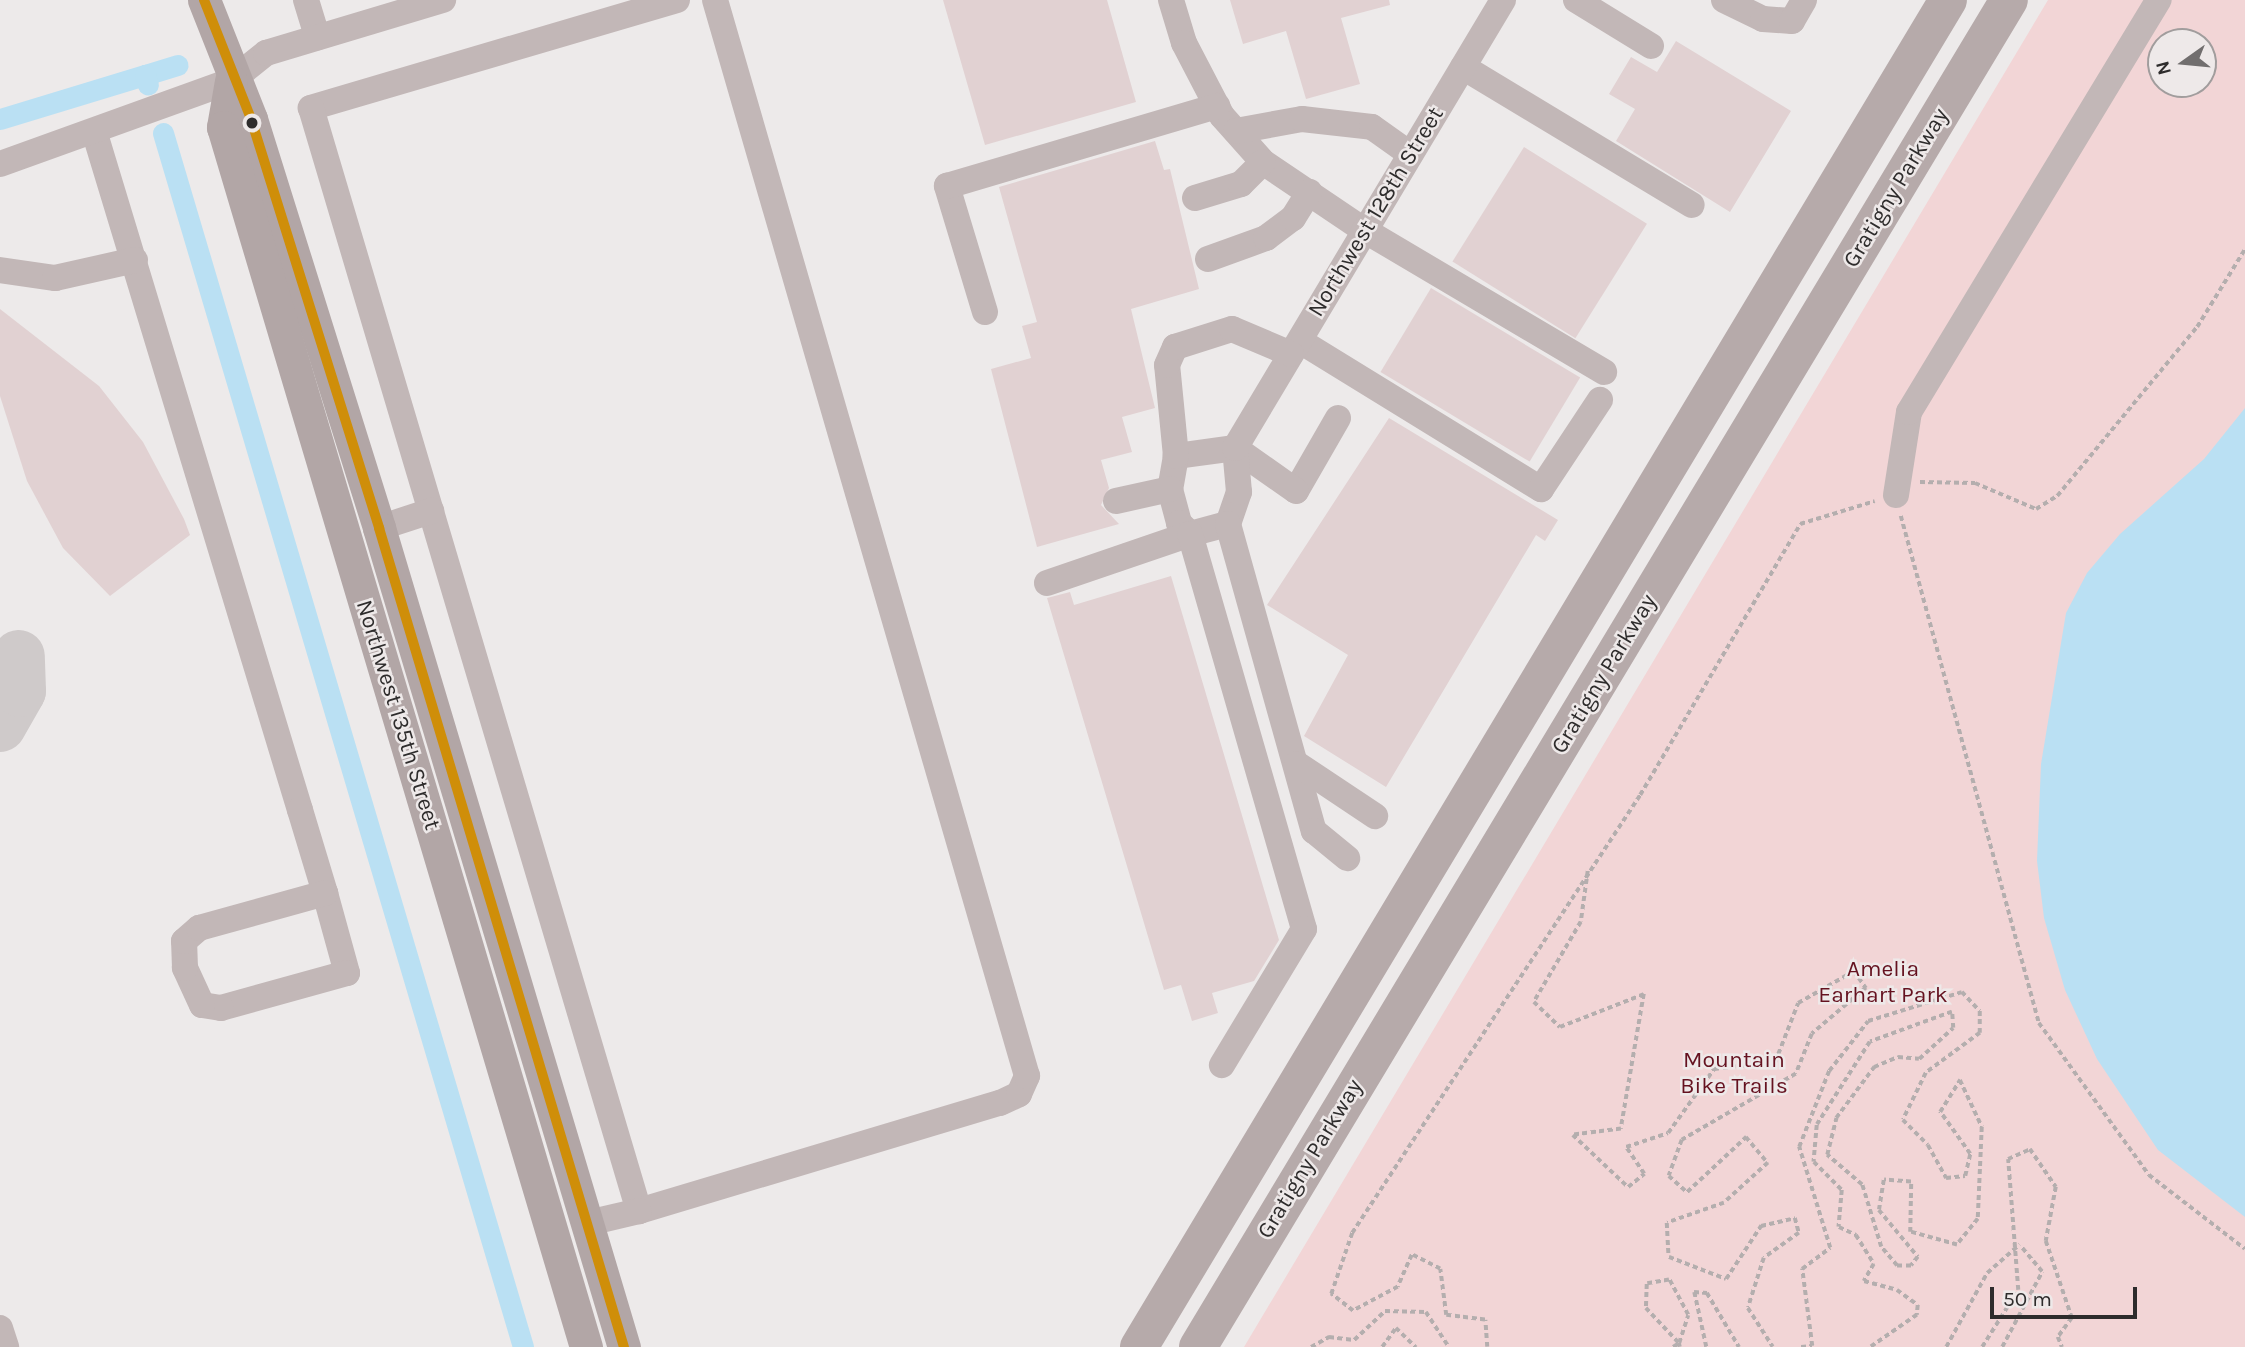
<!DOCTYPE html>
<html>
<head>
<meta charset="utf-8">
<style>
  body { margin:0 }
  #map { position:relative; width:2245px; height:1347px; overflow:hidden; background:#edeaea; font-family:Karla,sans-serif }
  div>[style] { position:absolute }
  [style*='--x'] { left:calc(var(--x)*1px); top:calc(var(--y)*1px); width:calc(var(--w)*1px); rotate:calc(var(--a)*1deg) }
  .green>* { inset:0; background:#f2d5d6 }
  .water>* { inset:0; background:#bae0f3 }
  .canal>* { height:21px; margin:-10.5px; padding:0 10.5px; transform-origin:10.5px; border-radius:10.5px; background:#bae0f3 }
  .taxiway>* { height:52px; margin:-26px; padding:0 26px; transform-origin:26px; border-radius:26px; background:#cfcaca }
  .building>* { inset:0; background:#e1d1d2; transform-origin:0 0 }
  .path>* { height:3.5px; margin-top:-1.75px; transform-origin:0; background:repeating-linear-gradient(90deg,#b4aeae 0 5px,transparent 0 8.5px) }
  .minor>* { height:26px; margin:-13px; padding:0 13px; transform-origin:13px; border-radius:13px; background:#c2b7b7 }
  .major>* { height:33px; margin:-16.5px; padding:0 16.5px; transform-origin:16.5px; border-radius:16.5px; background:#b2a6a6 }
  .highway>* { height:38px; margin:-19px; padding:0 19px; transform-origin:19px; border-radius:19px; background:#b6aaaa }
  .bus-1>* { height:10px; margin:-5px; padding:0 5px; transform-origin:5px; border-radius:5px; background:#cf8e09 }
  .dots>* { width:19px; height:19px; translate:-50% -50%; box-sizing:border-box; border:4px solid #eee9e9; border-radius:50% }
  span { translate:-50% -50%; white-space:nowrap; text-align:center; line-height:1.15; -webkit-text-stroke:5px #eee9e9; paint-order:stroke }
  .street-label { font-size:23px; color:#2e2c2c }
  .park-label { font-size:23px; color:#651220 }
  .north { position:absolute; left:2147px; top:28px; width:70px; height:70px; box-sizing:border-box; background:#eee9e9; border:2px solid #a19d9d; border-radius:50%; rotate:255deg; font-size:19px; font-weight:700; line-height:28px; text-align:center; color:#2e2c2c }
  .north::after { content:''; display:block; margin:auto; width:24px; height:32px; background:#716e6e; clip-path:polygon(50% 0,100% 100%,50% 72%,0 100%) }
  .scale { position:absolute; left:1990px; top:1287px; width:147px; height:32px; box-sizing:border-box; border:4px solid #2e2c2c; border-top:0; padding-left:9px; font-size:21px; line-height:24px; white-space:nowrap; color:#2e2c2c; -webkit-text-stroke:5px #eee9e9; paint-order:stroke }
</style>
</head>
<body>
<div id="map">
  <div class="green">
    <i style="clip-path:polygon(evenodd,2048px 0,2245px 0,2245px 1347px,1244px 1347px,2048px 0,2161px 42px,2203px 42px,2203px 84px,2161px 84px,2161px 42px)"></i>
  </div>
  <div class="water">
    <i style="clip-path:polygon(2245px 408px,2245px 1217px,2158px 1150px,2097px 1059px,2065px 990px,2044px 918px,2037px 861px,2041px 764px,2066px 613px,2087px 573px,2120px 534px,2204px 459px)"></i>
  </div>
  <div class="canal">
    <i style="--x:145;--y:75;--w:34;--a:-17"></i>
    <i style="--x:0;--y:119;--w:152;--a:-16.9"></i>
    <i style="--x:145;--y:75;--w:10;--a:73"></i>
    <i style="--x:163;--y:133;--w:1266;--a:73.48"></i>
  </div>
  <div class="taxiway">
    <i style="--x:0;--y:726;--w:40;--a:-60.3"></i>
    <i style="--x:20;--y:691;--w:35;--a:-92"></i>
  </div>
  <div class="building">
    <i style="clip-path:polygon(943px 0,1107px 0,1136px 102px,985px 145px)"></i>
    <i style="clip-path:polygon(1230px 0,1389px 0,1390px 5px,1341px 18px,1360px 84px,1306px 99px,1286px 31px,1243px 44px)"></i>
    <i style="clip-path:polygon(1676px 41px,1791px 111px,1730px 212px,1616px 141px,1635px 109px,1609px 94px,1631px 57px,1657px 72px)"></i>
    <i style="clip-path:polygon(1155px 141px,1164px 170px,1170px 169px,1199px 289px,1131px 309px,1155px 408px,1122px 417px,1132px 452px,1101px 460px,1109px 488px,1101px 505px,1119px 524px,1037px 547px,991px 369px,1031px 358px,1022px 326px,1037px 322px,999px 187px)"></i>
    <i style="left:1524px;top:147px;width:145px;height:135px;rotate:32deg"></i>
    <i style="left:1431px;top:288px;width:174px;height:98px;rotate:31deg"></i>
    <i style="clip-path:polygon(0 309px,99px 386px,143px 442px,184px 519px,190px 535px,110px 596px,63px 548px,27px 481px,0 396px)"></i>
    <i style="clip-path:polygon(1389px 418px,1558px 520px,1545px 541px,1536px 535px,1386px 787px,1304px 736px,1348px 655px,1267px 605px)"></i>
    <i style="clip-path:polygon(1171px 576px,1279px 940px,1254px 981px,1212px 993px,1218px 1013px,1192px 1021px,1181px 985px,1164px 990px,1047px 598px,1070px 592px,1074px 605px)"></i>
  </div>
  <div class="path">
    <i style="--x:1920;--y:482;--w:55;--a:1"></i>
    <i style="--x:1975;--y:483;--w:66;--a:23.1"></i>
    <i style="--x:2036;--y:509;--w:25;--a:-32"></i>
    <i style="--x:2057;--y:496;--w:219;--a:-50.4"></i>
    <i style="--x:2197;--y:327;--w:92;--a:-58.4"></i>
    <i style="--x:1901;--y:516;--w:525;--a:74.77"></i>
    <i style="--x:2039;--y:1023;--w:188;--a:54.1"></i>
    <i style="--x:2149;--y:1175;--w:121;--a:37.6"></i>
    <i style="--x:1588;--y:871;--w:51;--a:97.8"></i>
    <i style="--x:1581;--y:922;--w:93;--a:120.4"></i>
    <i style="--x:1534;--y:1002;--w:36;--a:44"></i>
    <i style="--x:1560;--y:1027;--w:90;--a:-21.4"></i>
    <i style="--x:1644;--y:994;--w:137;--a:99.7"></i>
    <i style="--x:1621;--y:1129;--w:48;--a:172.9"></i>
    <i style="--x:1573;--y:1135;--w:76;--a:43.4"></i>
    <i style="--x:1628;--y:1187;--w:21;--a:-39"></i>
    <i style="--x:1644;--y:1174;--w:32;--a:-124"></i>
    <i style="--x:1626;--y:1147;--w:44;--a:-18.4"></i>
    <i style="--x:1668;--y:1133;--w:79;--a:-54.3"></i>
    <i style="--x:1714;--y:1069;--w:61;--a:-6.5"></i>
    <i style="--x:1775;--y:1062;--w:63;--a:-68.7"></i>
    <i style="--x:1798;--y:1003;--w:64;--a:-29.7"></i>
    <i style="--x:1854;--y:971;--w:21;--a:55"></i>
    <i style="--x:1866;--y:988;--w:71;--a:139.6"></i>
    <i style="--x:1812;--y:1034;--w:43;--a:111.8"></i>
    <i style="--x:1796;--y:1074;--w:132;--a:149.9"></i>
    <i style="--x:1682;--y:1140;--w:38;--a:110"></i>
    <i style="--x:1669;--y:1176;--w:24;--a:42"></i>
    <i style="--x:1687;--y:1192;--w:81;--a:-43"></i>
    <i style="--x:1746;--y:1137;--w:34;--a:50"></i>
    <i style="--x:1768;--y:1163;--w:59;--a:137.7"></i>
    <i style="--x:1724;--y:1203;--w:60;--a:160.7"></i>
    <i style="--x:1667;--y:1223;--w:34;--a:87"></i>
    <i style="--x:1669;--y:1257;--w:61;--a:21.1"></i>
    <i style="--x:1726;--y:1279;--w:64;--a:-56.6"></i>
    <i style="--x:1761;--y:1226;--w:35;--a:-13"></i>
    <i style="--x:1795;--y:1218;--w:16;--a:75"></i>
    <i style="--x:1799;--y:1233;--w:43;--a:144.5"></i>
    <i style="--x:1764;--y:1258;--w:52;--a:107.7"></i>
    <i style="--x:1748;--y:1308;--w:46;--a:57.3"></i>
    <i style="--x:1311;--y:1347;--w:21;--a:-29"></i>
    <i style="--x:1329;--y:1337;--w:25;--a:7"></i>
    <i style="--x:1354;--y:1340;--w:42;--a:-43.1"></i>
    <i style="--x:1385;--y:1311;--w:41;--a:1.4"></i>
    <i style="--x:1426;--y:1312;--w:42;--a:56.7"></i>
    <i style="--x:1382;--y:1347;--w:24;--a:-54"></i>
    <i style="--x:1396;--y:1328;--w:28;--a:44"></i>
    <i style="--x:1487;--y:1347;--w:27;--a:-94"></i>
    <i style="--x:1485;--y:1320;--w:39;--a:-173"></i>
    <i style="--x:1446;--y:1315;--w:46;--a:-97.4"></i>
    <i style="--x:1440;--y:1269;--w:31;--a:-153"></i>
    <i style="--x:1412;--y:1255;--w:35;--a:114"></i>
    <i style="--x:1398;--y:1287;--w:51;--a:151.9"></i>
    <i style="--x:1353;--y:1311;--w:28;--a:-142"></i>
    <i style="--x:1331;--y:1294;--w:65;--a:-71"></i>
    <i style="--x:1352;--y:1233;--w:524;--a:-56.67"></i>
    <i style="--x:1640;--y:795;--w:315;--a:-59.4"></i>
    <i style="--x:1800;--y:524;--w:78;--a:-17"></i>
    <i style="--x:1673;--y:1347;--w:7;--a:-34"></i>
    <i style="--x:1679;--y:1343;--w:29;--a:-72"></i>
    <i style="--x:1688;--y:1315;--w:40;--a:-118"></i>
    <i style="--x:1669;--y:1280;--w:22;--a:170"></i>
    <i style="--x:1647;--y:1284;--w:24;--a:92"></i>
    <i style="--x:1646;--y:1308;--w:48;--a:46.7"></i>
    <i style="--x:1679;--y:1343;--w:4;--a:76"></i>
    <i style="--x:1706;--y:1347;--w:56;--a:-102.3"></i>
    <i style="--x:1694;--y:1292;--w:13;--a:4"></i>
    <i style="--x:1707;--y:1293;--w:63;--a:59.3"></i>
    <i style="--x:1801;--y:1347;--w:11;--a:-5"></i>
    <i style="--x:1812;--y:1346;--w:78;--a:-97.4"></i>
    <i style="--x:1802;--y:1269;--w:35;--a:-37"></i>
    <i style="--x:1830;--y:1248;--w:106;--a:-107.1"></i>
    <i style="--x:1799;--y:1147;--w:82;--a:-68.5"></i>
    <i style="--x:1829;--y:1071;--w:63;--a:-52"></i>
    <i style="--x:1868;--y:1021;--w:98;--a:-17.1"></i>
    <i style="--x:1962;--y:992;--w:26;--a:47"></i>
    <i style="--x:1980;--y:1011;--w:22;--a:90"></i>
    <i style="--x:1980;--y:1033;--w:67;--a:143.5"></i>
    <i style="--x:1926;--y:1073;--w:52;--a:116.1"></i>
    <i style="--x:1903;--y:1120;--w:35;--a:45"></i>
    <i style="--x:1928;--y:1145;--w:38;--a:61"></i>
    <i style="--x:1946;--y:1178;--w:19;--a:-6"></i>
    <i style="--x:1965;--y:1176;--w:23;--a:-77"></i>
    <i style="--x:1970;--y:1154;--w:52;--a:-125.5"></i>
    <i style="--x:1940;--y:1112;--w:38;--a:-58"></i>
    <i style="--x:1960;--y:1080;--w:52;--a:64.9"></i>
    <i style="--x:1982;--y:1127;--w:92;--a:92.5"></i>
    <i style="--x:1978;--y:1219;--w:33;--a:129"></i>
    <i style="--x:1957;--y:1245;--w:49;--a:-164.5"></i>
    <i style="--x:1910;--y:1232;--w:50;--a:-88.9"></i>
    <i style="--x:1911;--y:1182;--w:27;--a:-176"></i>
    <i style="--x:1884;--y:1180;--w:30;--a:99"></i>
    <i style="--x:1879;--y:1210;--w:61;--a:50.3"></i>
    <i style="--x:1918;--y:1257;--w:11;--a:128"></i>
    <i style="--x:1911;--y:1266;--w:14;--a:180"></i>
    <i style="--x:1897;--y:1266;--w:25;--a:-130"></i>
    <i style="--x:1881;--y:1247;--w:65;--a:-107"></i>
    <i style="--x:1862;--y:1185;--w:46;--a:-139.4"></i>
    <i style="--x:1827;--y:1155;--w:38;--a:-76"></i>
    <i style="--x:1836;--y:1118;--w:64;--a:-53.3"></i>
    <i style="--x:1874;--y:1067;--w:26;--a:-23"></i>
    <i style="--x:1898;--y:1057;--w:21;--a:5"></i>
    <i style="--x:1919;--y:1059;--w:46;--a:-42.4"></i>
    <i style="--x:1953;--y:1028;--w:16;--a:-94"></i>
    <i style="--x:1952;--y:1012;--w:87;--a:159.9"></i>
    <i style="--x:1870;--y:1042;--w:98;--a:122.6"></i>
    <i style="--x:1817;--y:1125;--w:37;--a:95"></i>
    <i style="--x:1814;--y:1162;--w:40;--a:45"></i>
    <i style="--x:1842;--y:1190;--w:37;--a:95"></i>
    <i style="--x:1839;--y:1227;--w:19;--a:25"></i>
    <i style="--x:1856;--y:1235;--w:34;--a:58"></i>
    <i style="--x:1874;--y:1264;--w:20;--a:120"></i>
    <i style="--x:1864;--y:1281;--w:34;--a:15"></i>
    <i style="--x:1897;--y:1290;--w:26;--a:36"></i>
    <i style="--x:1918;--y:1305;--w:10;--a:96"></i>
    <i style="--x:1917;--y:1315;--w:56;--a:145.2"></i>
    <i style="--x:1946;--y:1347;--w:85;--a:-61"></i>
    <i style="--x:1987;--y:1273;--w:43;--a:-41.2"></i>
    <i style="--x:1982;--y:1347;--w:67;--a:-57.7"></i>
    <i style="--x:2018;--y:1290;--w:131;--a:-94.4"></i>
    <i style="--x:2008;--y:1159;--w:24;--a:-24"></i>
    <i style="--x:2030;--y:1149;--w:46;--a:55.6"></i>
    <i style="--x:2056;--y:1187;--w:55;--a:100.5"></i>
    <i style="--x:2046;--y:1241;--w:81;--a:71.3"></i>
    <i style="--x:2072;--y:1318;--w:24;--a:126"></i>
    <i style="--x:2058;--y:1337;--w:11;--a:68"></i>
    <i style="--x:2002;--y:1347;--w:85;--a:-61.9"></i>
    <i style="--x:2042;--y:1272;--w:33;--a:-130"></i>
  </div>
  <div class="minor">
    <i style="--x:306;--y:0;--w:39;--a:73"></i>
    <i style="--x:677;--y:0;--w:382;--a:163.6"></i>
    <i style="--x:311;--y:108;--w:1151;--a:73.44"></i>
    <i style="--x:639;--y:1211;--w:377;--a:-16.7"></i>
    <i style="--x:1000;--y:1103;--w:21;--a:-25"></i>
    <i style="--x:1019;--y:1094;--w:20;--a:-66"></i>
    <i style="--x:1027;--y:1076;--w:1120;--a:-106.17"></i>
    <i style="--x:1171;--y:0;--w:45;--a:73.2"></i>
    <i style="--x:1184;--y:43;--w:82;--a:62.5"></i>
    <i style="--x:1222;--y:116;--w:62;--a:48.3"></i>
    <i style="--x:1263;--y:162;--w:122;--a:34"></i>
    <i style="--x:1364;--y:230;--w:279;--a:30.6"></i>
    <i style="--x:1576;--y:0;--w:88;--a:31.5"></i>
    <i style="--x:1724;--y:0;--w:43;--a:26"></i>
    <i style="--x:1763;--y:19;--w:29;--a:4"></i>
    <i style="--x:1792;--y:21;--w:24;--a:-60"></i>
    <i style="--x:1463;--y:67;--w:267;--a:31.1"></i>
    <i style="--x:1236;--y:131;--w:67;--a:-10.3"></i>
    <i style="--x:1302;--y:119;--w:70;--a:6.5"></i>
    <i style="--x:1372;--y:127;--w:47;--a:35.4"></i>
    <i style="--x:95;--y:134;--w:706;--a:73.13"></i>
    <i style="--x:300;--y:810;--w:87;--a:73.2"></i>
    <i style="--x:325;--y:893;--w:83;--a:74.6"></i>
    <i style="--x:347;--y:973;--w:131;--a:164.5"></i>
    <i style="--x:221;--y:1008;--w:19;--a:-171"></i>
    <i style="--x:202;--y:1005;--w:41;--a:-114.7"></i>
    <i style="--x:185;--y:968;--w:27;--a:-92"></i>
    <i style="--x:184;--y:941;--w:20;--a:-41"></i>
    <i style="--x:199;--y:928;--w:131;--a:-15.5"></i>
    <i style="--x:0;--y:164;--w:245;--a:-19.8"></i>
    <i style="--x:231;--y:81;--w:45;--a:-38.7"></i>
    <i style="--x:266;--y:53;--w:185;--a:-16.7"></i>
    <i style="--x:1195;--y:198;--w:48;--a:-16.9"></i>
    <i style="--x:1241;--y:184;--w:31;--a:-45"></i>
    <i style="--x:1208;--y:259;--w:62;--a:-19.9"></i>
    <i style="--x:1266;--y:238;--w:34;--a:-37"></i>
    <i style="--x:1293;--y:218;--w:31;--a:-58"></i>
    <i style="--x:0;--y:270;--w:56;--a:8.3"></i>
    <i style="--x:55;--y:278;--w:82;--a:-12.7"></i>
    <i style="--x:985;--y:312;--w:132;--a:-106.8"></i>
    <i style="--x:947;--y:186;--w:282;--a:-16.5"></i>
    <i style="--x:1300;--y:341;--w:283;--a:31.6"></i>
    <i style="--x:1541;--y:489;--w:107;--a:-56.5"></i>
    <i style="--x:1338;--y:418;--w:84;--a:119.9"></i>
    <i style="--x:1296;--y:491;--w:75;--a:-144.8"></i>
    <i style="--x:1235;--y:448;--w:60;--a:172.3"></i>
    <i style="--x:1176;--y:456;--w:34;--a:100"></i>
    <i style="--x:1170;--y:489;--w:35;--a:75"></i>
    <i style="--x:1179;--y:523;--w:16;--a:45"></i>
    <i style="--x:1190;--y:534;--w:39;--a:-15"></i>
    <i style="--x:1228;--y:524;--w:34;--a:-71"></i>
    <i style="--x:1239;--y:492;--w:44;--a:-95.2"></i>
    <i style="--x:1235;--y:448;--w:522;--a:-59.11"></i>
    <i style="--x:1176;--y:456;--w:91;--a:-95.6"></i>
    <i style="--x:1167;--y:365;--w:20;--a:-66"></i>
    <i style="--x:1175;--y:347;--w:60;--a:-17.5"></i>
    <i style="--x:1232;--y:329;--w:64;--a:23"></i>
    <i style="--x:1896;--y:495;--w:84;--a:-81.1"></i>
    <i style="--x:1909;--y:412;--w:482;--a:-58.8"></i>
    <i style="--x:1116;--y:501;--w:55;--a:-12.5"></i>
    <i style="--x:1228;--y:524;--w:319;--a:74.4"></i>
    <i style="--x:1314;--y:831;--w:43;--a:39.3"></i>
    <i style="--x:379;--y:528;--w:55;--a:-18.1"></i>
    <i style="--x:1047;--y:583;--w:151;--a:-18.9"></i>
    <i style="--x:1190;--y:534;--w:411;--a:73.9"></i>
    <i style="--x:1304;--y:929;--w:159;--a:121.1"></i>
    <i style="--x:1297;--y:764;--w:94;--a:33.7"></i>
    <i style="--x:588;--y:1223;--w:52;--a:-13.2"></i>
    <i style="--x:0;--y:1328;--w:20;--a:72"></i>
  </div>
  <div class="major">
    <i style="--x:204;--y:0;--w:128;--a:68.4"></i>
    <i style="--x:251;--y:119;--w:429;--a:72.6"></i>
    <i style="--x:379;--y:528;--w:855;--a:73.35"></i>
    <i style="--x:231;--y:81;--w:47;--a:99.9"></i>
    <i style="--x:223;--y:127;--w:1273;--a:73.43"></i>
  </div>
  <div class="highway">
    <i style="--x:1139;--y:1347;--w:1571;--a:-59.01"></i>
    <i style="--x:1198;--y:1347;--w:1572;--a:-58.95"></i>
  </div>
  <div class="bus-1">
    <i style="--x:204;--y:0;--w:128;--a:68.4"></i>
    <i style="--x:251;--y:119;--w:429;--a:72.6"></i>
    <i style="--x:379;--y:528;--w:855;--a:73.35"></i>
  </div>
  <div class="dots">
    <i style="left:252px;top:123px;background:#2e2c2c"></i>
  </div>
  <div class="street-label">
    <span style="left:1896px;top:188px;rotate:-59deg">Gratigny Parkway</span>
    <span style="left:1376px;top:212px;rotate:-59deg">Northwest 128th Street</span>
    <span style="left:1604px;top:674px;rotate:-59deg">Gratigny Parkway</span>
    <span style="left:398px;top:715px;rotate:73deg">Northwest 135th Street</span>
    <span style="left:1310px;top:1159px;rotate:-59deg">Gratigny Parkway</span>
  </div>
  <div class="park-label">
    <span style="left:1883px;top:982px">Amelia<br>Earhart Park</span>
    <span style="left:1734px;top:1073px">Mountain<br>Bike Trails</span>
  </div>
  <div class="north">N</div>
  <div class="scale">50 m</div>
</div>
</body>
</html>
